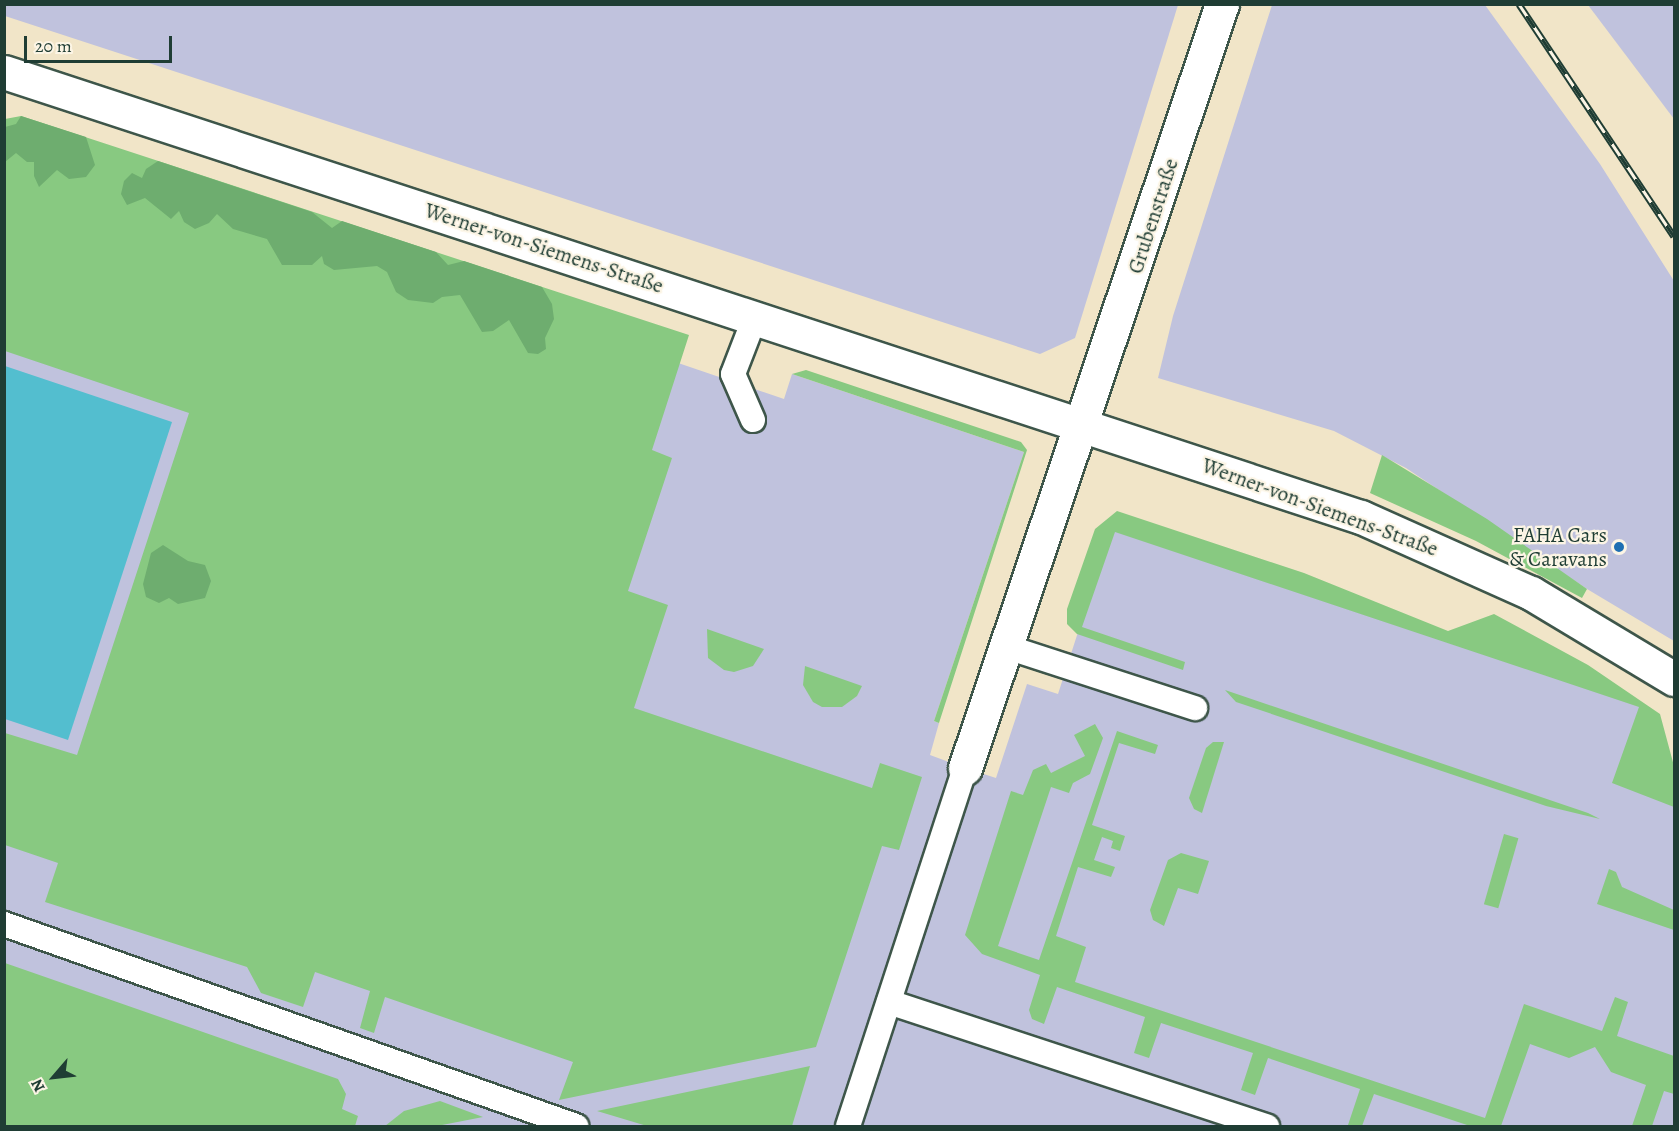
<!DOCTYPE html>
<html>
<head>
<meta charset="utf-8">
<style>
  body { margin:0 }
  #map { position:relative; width:1679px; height:1131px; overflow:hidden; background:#f1e5c8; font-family:Alegreya,serif }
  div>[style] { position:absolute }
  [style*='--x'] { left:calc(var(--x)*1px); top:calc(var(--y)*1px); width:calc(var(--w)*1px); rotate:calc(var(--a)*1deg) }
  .industrial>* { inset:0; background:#c0c2dd }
  .green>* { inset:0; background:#88c981; transform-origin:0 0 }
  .forest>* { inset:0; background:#6ead6f }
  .water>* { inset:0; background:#53becf }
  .roads { filter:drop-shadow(2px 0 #3e564a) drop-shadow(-2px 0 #3e564a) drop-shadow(0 2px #3e564a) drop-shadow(0 -2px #3e564a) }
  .lane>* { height:24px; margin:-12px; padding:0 12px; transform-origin:12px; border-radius:12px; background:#fff }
  .street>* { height:33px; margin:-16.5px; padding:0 16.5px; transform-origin:16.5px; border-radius:16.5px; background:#fff }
  .rail>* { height:7px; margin-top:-3.5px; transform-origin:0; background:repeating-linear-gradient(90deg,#fcf5e5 0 14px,#1f3d34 0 28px); box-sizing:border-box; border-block:2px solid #1f3d34 }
  .dots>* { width:16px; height:16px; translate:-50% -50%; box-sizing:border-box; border:3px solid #fcf5e5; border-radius:50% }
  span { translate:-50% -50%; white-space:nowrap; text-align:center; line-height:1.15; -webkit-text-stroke:4.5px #fcf5e5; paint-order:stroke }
  .street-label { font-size:21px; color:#1f3d34 }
  .poi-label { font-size:21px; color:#1f3d34 }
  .right { translate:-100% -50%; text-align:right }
  .frame { position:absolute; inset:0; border:6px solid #1f3d34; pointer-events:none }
  .north { position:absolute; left:24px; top:1047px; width:60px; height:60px; -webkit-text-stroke:4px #fcf5e5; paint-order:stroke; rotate:242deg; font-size:16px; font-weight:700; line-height:24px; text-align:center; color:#1f3d34 }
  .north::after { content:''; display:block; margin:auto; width:21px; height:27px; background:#1f3d34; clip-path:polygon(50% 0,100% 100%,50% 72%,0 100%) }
  .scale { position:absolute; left:24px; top:36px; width:148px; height:27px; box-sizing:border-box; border:3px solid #1f3d34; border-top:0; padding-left:8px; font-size:18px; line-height:21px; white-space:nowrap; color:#1f3d34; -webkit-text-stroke:4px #fcf5e5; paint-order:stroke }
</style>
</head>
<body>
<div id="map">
  <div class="industrial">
    <i style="clip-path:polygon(5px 4px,1178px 4px,1178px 5px,1075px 338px,1040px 354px,5px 16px)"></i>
    <i style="clip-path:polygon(1272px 5px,1485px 5px,1600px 164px,1674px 281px,1674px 641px,1587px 589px,1406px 468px,1334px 431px,1158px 378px,1173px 316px)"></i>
    <i style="clip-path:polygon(1588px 5px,1674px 5px,1674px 119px)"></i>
    <i style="clip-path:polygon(5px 134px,784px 399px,792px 374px,1024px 452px,934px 721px,939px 723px,930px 755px,965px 768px,996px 778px,1027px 684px,1058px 694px,1112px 527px,1638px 703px,1674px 772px,1674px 1126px,5px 1126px)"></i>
  </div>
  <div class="green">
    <i style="clip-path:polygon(21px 116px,689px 335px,652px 450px,672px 458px,628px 591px,668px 605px,634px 708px,872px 788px,880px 763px,922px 777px,899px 850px,882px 846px,816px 1047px,559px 1100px,573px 1062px,385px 997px,374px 1033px,360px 1028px,370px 991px,315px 972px,303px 1007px,261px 993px,247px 967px,45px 902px,58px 863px,5px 845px,5px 733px,77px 755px,189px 413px,5px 351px,5px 119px)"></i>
    <i style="clip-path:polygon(806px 370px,1021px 442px,1027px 450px,939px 723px,934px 721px,1024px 452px,792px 374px)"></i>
    <i style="clip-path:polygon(1382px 455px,1487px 519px,1587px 589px,1582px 598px,1476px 541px,1370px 493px)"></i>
    <i style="clip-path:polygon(1117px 511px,1304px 573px,1448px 631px,1494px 614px,1588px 665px,1660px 714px,1674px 766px,1674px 807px,1612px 783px,1639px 707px,1115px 532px,1082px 627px,1185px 662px,1183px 670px,1077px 634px,1067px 624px,1067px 609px,1095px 529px)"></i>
    <i style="clip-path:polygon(707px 629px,764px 649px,753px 666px,734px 672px,724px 670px,708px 658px)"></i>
    <i style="clip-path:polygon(805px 666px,862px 686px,857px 696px,842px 707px,822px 707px,813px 702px,803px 685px)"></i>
    <i style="clip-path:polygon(1225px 690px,1588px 813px,1600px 819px,1546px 806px,1236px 702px)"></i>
    <i style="clip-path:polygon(1095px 724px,1103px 738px,1090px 774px,1073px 783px,1069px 793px,1051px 787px,998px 946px,1039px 960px,1117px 731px,1158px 745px,1155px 754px,1119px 743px,1092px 825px,1125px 836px,1120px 851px,1111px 848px,1113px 841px,1102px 837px,1094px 860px,1115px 867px,1111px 877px,1078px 867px,1056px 936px,1086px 947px,1075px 982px,1485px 1118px,1524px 1004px,1602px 1031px,1615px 997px,1628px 1002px,1617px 1036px,1674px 1056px,1674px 1094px,1664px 1091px,1652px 1126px,1632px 1126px,1646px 1085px,1611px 1072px,1595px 1047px,1569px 1058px,1530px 1044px,1501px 1126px,1470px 1126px,1374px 1094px,1362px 1126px,1351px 1126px,1348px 1125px,1360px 1089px,1268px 1058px,1255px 1095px,1241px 1090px,1253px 1053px,1161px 1023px,1149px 1058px,1134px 1053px,1145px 1017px,1057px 987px,1044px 1024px,1032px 1019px,1029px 1010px,1040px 975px,982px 954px,965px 935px,1011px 791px,1023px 795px,1033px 770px,1046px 764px,1051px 773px,1085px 756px,1074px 735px)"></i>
    <i style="clip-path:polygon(1213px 742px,1224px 742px,1202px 813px,1194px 809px,1189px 798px,1206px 748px)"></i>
    <i style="left:1504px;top:834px;width:15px;height:73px;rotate:16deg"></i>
    <i style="clip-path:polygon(1181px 853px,1209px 861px,1198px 894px,1178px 888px,1164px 926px,1153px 920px,1150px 910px,1168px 860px)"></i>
    <i style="clip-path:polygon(1609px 869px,1616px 872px,1622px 887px,1674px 910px,1674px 930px,1597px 904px)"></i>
    <i style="clip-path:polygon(5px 963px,338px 1079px,346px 1094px,342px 1109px,358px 1116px,355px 1126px,5px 1126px)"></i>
    <i style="clip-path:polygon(810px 1066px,792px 1126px,647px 1126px,597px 1111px)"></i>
    <i style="clip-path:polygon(440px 1101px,483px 1117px,437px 1126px,385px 1126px,404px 1111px)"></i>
  </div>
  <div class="forest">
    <i style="clip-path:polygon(21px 116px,86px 137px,95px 165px,86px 177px,69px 179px,57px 170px,39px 187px,34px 176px,34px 162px,27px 162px,16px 153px,5px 162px,5px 127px,16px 124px)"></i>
    <i style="clip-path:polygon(158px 161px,312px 212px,332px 228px,342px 221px,436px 252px,448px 265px,464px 261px,542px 287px,552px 304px,554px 319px,545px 338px,546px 349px,538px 354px,528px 353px,509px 320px,493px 331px,482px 332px,460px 295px,442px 297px,433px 303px,408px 300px,396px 292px,387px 272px,377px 266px,334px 270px,324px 264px,322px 256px,312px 265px,282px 265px,267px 239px,233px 229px,217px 214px,209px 223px,195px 229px,184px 222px,179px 211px,171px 219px,145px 198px,127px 205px,121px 194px,124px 181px,132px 173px,142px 178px,146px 169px)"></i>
    <i style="clip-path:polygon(163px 545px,188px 561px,205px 565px,211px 581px,205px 598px,178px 604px,169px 598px,159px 603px,146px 597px,143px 584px,151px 553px)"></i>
  </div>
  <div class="water">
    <i style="clip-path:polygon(5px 366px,172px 422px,68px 740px,5px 719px)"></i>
  </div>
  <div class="roads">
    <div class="lane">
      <i style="--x:753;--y:420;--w:50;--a:-113.5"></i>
      <i style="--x:733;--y:374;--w:61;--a:-68.9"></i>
      <i style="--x:1004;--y:646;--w:201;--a:18"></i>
      <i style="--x:4;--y:924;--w:607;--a:19.45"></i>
      <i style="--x:889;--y:1002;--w:398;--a:18.2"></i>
      <i style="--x:848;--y:1126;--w:377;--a:-71.9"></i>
    </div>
    <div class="street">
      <i style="--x:4;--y:72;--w:1428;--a:18.16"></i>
      <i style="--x:1361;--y:517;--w:186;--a:24.1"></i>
      <i style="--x:1531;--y:593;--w:167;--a:31"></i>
      <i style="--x:965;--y:768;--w:806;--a:-71.41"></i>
    </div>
  </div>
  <div class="rail">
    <i style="--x:1519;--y:4;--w:279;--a:56.3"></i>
  </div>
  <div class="dots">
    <i style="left:1619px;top:547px;background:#1f6fb2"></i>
  </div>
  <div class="street-label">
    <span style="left:1153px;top:216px;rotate:-72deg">Grubenstraße</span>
    <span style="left:544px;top:248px;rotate:18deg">Werner-von-Siemens-Straße</span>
    <span style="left:1320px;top:507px;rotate:20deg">Werner-von-Siemens-Straße</span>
  </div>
  <div class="poi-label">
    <span class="right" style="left:1607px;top:547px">FAHA Cars<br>&amp; Caravans</span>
  </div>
  <div class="frame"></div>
  <div class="north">N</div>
  <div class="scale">20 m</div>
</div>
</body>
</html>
